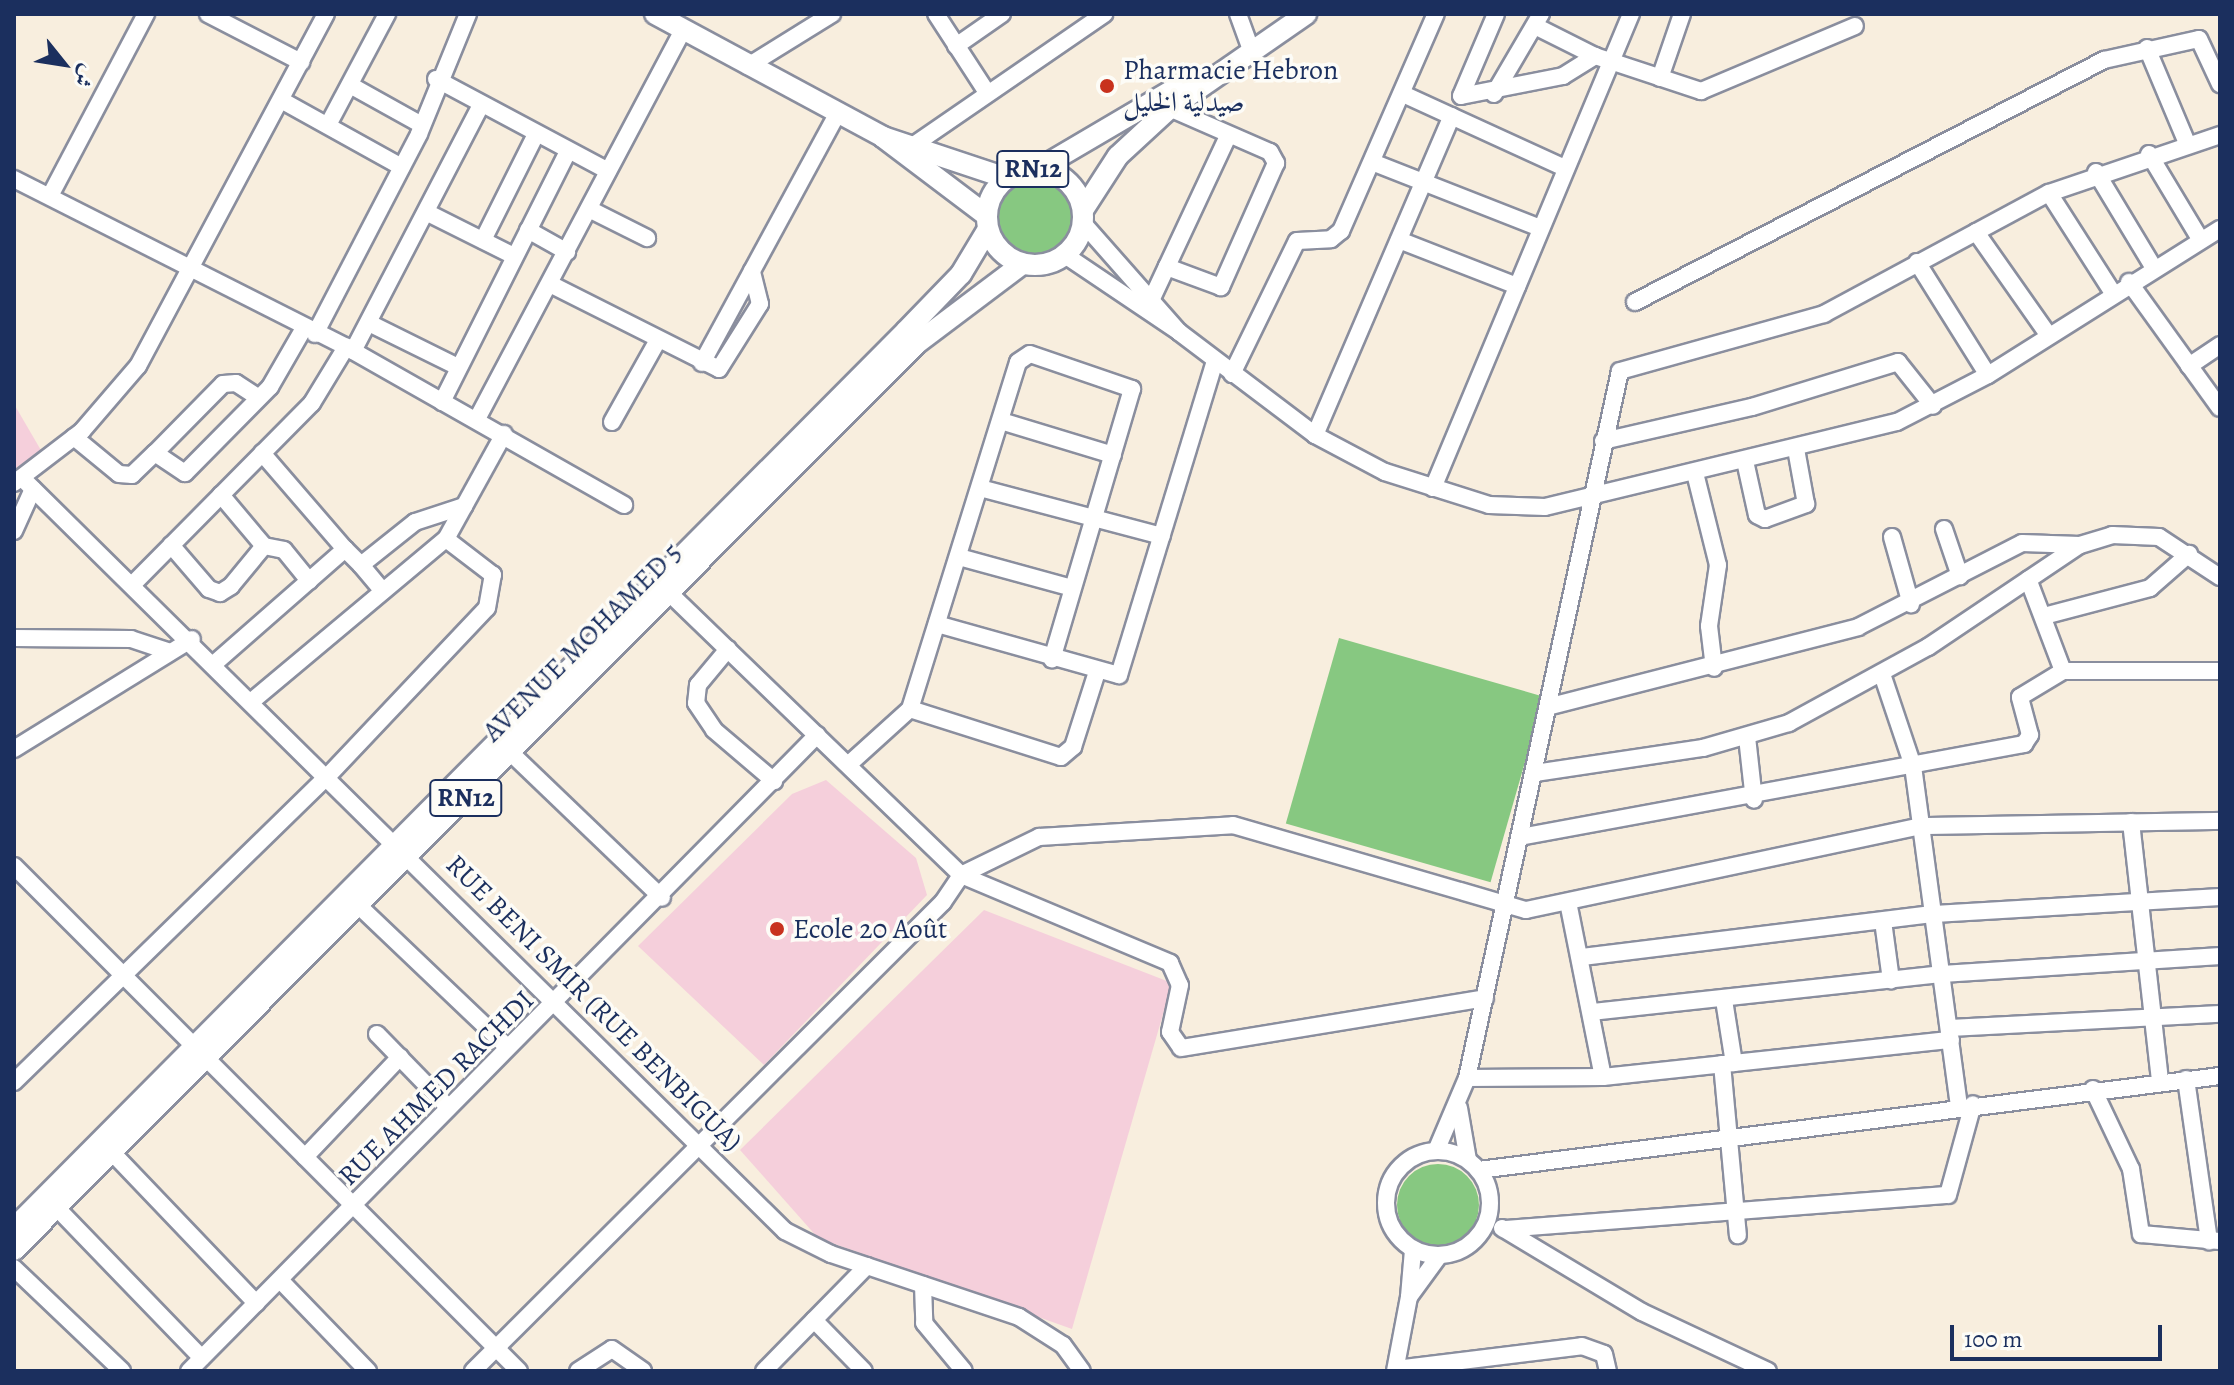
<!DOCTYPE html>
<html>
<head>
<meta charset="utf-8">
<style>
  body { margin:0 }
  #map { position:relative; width:2234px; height:1385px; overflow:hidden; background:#f8eede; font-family:Alegreya,Amiri,serif }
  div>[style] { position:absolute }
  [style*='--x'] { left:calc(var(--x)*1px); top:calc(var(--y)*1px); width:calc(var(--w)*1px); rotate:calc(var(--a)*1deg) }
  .built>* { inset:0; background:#f5cfdb }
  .green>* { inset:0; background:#87c881; transform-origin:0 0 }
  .round { border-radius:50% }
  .roads { filter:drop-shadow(2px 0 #8a8e9e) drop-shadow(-2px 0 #8a8e9e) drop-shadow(0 2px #8a8e9e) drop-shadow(0 -2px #8a8e9e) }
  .minor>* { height:16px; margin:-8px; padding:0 8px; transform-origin:8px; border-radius:8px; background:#fff }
  .minor>.ring { margin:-8px; padding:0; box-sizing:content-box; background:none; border:16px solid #fff; border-radius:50% }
  .major>* { height:20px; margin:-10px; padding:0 10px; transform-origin:10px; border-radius:10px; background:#fff }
  .major>.ring { margin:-10px; padding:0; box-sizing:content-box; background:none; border:20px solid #fff; border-radius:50% }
  .dots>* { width:22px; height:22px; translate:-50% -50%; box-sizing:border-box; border:4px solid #fdfcf7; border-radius:50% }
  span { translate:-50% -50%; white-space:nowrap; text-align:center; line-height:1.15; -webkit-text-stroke:7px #fdfcf7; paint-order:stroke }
  .shield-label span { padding:2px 6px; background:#fdfcf7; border:2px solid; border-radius:6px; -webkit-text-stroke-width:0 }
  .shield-label { font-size:26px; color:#1b2f5e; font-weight:700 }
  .poi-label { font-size:28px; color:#1b2f5e }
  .left { translate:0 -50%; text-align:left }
  .street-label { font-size:28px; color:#1b2f5e }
  .frame { position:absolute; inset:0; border:16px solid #1b2f5e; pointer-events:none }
  .north { position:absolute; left:24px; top:24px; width:80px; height:80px; -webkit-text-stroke:6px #fdfcf7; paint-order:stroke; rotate:120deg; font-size:22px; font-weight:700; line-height:32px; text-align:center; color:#1b2f5e }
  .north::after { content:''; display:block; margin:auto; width:28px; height:36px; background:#1b2f5e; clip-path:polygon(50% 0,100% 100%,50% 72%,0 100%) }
  .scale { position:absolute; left:1950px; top:1325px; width:212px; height:36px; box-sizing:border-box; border:4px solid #1b2f5e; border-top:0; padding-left:10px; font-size:24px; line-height:28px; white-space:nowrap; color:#1b2f5e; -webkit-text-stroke:6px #fdfcf7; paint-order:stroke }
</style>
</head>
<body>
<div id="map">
  <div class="built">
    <i style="clip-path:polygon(14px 404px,42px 452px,14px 469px)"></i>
    <i style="clip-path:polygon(826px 780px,916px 858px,927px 895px,764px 1065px,638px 946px,792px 794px)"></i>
    <i style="clip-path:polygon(984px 910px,1172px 983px,1072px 1329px,818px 1238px,740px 1150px)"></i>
  </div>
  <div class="green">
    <i class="round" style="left:997px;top:178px;width:78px;height:78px"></i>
    <i style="left:1339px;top:638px;width:213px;height:193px;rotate:16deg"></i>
    <i class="round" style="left:1397px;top:1164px;width:82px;height:82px"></i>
  </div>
  <div class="roads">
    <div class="minor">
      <i style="--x:208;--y:14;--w:105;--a:27.3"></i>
      <i style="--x:936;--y:14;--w:92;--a:57"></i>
      <i style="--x:1238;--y:14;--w:38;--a:70"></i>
      <i style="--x:1496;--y:14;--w:89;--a:113.1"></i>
      <i style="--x:1461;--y:96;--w:104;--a:-11.1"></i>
      <i style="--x:1563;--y:76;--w:38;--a:-32"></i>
      <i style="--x:1537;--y:27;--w:65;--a:26.6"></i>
      <i style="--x:1595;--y:56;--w:112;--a:18.3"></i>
      <i style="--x:1701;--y:91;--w:167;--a:-22.9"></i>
      <i style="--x:956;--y:46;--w:56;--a:-34.8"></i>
      <i style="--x:2147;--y:48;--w:103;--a:67.2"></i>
      <i style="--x:748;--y:66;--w:99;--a:-31.8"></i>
      <i style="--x:1660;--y:78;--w:68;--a:-71"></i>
      <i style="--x:436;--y:79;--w:195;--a:28.1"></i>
      <i style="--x:350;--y:85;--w:82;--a:29.1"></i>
      <i style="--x:1403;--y:94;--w:178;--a:24.6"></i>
      <i style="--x:1494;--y:94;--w:93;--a:-59.6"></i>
      <i style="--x:281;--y:100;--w:138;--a:29"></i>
      <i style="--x:1160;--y:104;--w:120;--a:23.6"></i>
      <i style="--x:1270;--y:152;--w:13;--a:61"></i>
      <i style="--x:1276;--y:163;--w:136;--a:113.9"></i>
      <i style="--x:1221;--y:287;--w:58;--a:-159.7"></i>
      <i style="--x:328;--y:125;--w:126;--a:-62"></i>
      <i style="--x:905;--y:151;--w:242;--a:-34.5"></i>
      <i style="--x:2149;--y:154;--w:99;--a:59"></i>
      <i style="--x:1372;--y:162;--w:180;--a:21.4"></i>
      <i style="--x:2096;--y:172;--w:112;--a:58.9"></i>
      <i style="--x:14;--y:179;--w:372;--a:26.8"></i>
      <i style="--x:346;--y:347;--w:320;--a:29.6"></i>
      <i style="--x:2049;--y:193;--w:119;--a:57.4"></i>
      <i style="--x:50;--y:196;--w:206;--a:-62.2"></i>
      <i style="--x:589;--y:209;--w:65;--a:26.6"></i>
      <i style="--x:426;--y:212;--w:98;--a:26.6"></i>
      <i style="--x:528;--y:230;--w:45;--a:29.4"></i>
      <i style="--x:1976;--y:232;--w:123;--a:54.9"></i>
      <i style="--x:483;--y:240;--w:119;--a:-63.4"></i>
      <i style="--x:1399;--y:240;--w:127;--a:21.3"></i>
      <i style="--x:1065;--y:255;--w:138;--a:34"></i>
      <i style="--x:1179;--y:332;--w:145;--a:-131.4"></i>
      <i style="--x:1917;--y:262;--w:133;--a:57.9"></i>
      <i style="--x:2129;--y:282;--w:155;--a:54.2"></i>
      <i style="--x:550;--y:284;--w:189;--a:26.7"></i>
      <i style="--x:719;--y:369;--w:77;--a:-57.8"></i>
      <i style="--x:760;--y:304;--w:34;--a:-104"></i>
      <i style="--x:1635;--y:302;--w:528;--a:-27.29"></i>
      <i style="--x:2104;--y:60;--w:97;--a:-12.5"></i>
      <i style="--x:2199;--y:39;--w:50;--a:65"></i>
      <i style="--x:1147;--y:309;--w:189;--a:-64.9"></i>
      <i style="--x:369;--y:323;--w:99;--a:26.3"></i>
      <i style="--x:1179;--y:332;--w:171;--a:37.1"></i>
      <i style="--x:1315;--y:435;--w:79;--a:27.9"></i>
      <i style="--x:1385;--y:472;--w:109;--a:17.6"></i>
      <i style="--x:1489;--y:505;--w:56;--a:2"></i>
      <i style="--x:1545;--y:507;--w:362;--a:-13.6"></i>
      <i style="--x:1897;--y:422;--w:102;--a:-27.3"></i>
      <i style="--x:1988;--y:375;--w:274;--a:-32.2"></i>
      <i style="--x:315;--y:334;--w:225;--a:-62.5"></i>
      <i style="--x:419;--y:134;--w:130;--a:-67.8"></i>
      <i style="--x:353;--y:351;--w:277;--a:-62.5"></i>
      <i style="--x:702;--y:363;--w:285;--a:-61.5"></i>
      <i style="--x:2189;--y:366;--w:37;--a:-34"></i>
      <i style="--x:1232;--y:374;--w:148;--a:-64"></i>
      <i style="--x:1297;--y:241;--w:34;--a:-3"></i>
      <i style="--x:1331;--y:239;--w:13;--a:-39"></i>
      <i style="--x:1341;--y:231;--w:237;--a:-66.4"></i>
      <i style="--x:442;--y:402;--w:281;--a:-63.3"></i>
      <i style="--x:477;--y:419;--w:440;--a:-62.1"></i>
      <i style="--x:1001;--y:421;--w:117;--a:16.9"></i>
      <i style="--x:612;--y:422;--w:94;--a:-60.7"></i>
      <i style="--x:1315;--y:435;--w:347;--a:-66.8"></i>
      <i style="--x:74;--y:437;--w:58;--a:39.4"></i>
      <i style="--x:119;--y:474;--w:13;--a:4"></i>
      <i style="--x:132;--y:475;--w:32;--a:-44"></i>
      <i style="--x:155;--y:453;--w:36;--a:34"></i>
      <i style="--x:185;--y:473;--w:121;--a:-45.3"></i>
      <i style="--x:270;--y:387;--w:68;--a:-60"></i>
      <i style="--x:1603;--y:441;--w:153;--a:-12.9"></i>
      <i style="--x:1752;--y:407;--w:153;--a:-17.1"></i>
      <i style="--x:1898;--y:362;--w:56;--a:51.5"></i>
      <i style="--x:155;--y:453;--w:97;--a:-45.4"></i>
      <i style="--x:223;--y:384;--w:13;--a:-4"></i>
      <i style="--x:236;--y:383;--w:27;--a:33"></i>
      <i style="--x:262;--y:453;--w:127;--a:49.2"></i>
      <i style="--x:1745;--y:461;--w:55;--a:77.5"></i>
      <i style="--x:1757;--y:515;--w:9;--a:27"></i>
      <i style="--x:1765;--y:519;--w:44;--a:-20.1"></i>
      <i style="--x:1806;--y:504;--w:56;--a:-100.3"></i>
      <i style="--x:1695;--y:473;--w:95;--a:76"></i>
      <i style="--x:1718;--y:565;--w:62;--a:98.4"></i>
      <i style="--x:1709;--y:626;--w:42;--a:83.2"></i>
      <i style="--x:22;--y:478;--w:1072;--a:44.62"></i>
      <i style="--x:785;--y:1231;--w:51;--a:26.6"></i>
      <i style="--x:831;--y:1254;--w:198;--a:18.5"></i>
      <i style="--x:1019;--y:1317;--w:52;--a:32.5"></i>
      <i style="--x:1063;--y:1345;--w:32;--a:54"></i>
      <i style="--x:14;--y:483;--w:86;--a:-37.4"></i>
      <i style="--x:82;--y:431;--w:86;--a:-49.3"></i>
      <i style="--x:138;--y:366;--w:399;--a:-61.9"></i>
      <i style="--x:980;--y:488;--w:188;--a:14.8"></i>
      <i style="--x:1433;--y:488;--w:514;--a:-67.33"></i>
      <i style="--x:1944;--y:529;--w:50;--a:71.2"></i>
      <i style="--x:14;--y:531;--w:46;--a:-65.7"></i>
      <i style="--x:1892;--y:537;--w:70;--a:74.2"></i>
      <i style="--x:171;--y:545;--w:58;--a:49.2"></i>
      <i style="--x:209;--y:589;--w:12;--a:20"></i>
      <i style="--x:220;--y:593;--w:13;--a:-32"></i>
      <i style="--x:231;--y:586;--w:52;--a:-50.5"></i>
      <i style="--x:264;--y:546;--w:67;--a:-130.1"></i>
      <i style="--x:264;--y:546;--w:20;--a:11"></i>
      <i style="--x:284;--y:550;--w:40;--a:51"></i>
      <i style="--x:959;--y:557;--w:117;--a:15.3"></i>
      <i style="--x:361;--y:565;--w:34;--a:50"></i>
      <i style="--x:134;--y:583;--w:253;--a:-45.3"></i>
      <i style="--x:312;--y:403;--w:66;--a:-58.7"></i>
      <i style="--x:662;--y:586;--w:416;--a:44"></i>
      <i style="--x:961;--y:875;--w:227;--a:22.8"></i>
      <i style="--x:1170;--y:963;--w:24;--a:66"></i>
      <i style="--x:1180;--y:985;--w:48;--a:102"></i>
      <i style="--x:1170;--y:1032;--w:19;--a:55"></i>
      <i style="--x:1181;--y:1048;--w:308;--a:-9.3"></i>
      <i style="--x:2044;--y:616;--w:110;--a:-14.8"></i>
      <i style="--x:2150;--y:588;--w:52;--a:-41.1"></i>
      <i style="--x:937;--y:624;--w:189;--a:15.7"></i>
      <i style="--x:1119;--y:675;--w:328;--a:-73"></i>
      <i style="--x:14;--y:638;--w:117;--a:0.5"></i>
      <i style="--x:131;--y:639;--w:41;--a:18.4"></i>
      <i style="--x:728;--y:649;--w:47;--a:129.8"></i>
      <i style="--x:698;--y:685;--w:18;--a:96"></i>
      <i style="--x:696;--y:703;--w:32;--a:56"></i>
      <i style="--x:714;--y:730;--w:79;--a:40.4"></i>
      <i style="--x:215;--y:663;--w:173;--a:-41.2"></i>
      <i style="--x:345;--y:549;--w:23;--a:45"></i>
      <i style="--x:361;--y:565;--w:69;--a:-38.5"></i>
      <i style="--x:415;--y:522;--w:52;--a:-18.1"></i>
      <i style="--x:2063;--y:671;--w:157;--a:0"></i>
      <i style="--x:1882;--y:674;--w:97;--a:71.4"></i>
      <i style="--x:1913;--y:766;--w:343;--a:82.3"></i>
      <i style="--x:252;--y:701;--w:253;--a:-39.9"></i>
      <i style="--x:446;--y:539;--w:120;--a:-61.1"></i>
      <i style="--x:1551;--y:706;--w:317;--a:-14.4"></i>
      <i style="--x:1858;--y:627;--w:184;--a:-27.1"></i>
      <i style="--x:2022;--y:543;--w:58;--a:2"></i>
      <i style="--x:910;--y:709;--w:363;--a:-72.7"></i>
      <i style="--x:1018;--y:362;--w:14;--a:-34"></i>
      <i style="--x:1030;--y:354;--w:108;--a:18.9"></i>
      <i style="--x:1132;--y:389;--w:282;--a:106.5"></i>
      <i style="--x:1747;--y:737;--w:63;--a:83.7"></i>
      <i style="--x:14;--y:749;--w:209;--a:-31.7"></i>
      <i style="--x:511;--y:753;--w:209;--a:43.8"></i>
      <i style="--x:848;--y:765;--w:84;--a:-42.1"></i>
      <i style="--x:910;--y:709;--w:158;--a:17.6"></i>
      <i style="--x:1061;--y:757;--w:16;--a:-40"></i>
      <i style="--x:1073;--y:747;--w:79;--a:-72.3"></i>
      <i style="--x:1535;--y:773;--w:170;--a:-8.5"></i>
      <i style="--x:1703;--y:748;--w:90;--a:-16.2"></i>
      <i style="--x:1789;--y:723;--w:158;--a:-28.7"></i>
      <i style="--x:1928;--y:647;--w:183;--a:-33.9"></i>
      <i style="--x:2080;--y:545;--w:34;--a:-17"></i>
      <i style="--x:2112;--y:535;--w:47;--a:2.4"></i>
      <i style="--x:2159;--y:537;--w:73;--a:33.3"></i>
      <i style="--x:2131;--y:822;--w:261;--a:83.6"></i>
      <i style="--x:1520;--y:837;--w:513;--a:-10.45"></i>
      <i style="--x:2024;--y:744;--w:11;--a:-56"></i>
      <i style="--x:2030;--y:735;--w:39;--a:-105"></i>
      <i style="--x:2020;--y:697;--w:50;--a:-31.2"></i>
      <i style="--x:2063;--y:671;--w:98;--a:-110.8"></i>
      <i style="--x:14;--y:866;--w:714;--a:45"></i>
      <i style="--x:1568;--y:902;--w:178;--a:78.7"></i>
      <i style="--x:358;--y:905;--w:206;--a:43.6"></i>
      <i style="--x:1883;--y:921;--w:60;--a:82.3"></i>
      <i style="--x:1582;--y:957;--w:355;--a:-7"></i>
      <i style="--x:1934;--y:914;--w:287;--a:-3.4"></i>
      <i style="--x:1724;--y:1000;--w:64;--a:81"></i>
      <i style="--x:1592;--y:1012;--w:352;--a:-6.2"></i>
      <i style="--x:1942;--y:974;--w:279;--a:-3.7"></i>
      <i style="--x:1950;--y:1028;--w:270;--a:-3"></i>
      <i style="--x:377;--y:1034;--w:102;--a:45.8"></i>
      <i style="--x:1722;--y:1064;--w:172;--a:84.7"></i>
      <i style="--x:1467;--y:1078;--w:136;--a:-0.4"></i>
      <i style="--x:1603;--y:1077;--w:350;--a:-6.1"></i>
      <i style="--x:2186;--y:1079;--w:164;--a:81.9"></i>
      <i style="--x:14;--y:1082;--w:436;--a:-44.3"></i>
      <i style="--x:326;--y:778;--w:234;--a:-46.6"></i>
      <i style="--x:487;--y:608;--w:34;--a:-80"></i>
      <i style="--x:493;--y:575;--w:59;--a:-142.5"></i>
      <i style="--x:2093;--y:1089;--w:89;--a:64.6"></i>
      <i style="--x:2131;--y:1169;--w:66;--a:81.3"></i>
      <i style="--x:2141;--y:1234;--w:79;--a:5.1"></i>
      <i style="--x:1459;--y:1108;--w:53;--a:80.2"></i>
      <i style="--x:105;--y:1145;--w:219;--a:46.3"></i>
      <i class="ring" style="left:1386px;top:1151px;width:88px;height:88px"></i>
      <i style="--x:1436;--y:1151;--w:79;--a:-67"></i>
      <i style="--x:1467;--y:1078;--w:723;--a:-77.79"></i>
      <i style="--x:1620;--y:371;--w:212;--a:-15.6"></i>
      <i style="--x:1824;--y:314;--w:255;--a:-28.3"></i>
      <i style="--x:2049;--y:193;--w:181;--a:-18.7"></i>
      <i style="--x:305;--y:1157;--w:138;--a:-46.5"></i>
      <i style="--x:1479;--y:1170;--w:747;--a:-7.23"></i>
      <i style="--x:55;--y:1206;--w:211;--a:46"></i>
      <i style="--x:1502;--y:1228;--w:163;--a:31"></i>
      <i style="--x:1642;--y:1312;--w:139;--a:25.1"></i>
      <i style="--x:1504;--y:1229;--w:445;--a:-4.4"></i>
      <i style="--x:1948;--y:1195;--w:94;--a:-74.6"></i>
      <i style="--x:1413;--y:1250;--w:47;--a:94.9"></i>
      <i style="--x:1409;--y:1297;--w:51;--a:-53.8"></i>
      <i style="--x:14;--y:1268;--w:149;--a:43.6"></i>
      <i style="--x:280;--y:1280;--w:127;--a:46"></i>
      <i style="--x:923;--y:1285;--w:38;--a:88"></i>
      <i style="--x:924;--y:1323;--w:62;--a:50.2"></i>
      <i style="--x:814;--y:1320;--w:71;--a:45.6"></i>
      <i style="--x:1396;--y:1369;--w:187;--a:-7"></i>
      <i style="--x:1582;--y:1346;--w:23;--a:20"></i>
      <i style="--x:1604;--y:1354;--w:17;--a:77"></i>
      <i style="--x:189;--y:1371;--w:894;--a:-45.36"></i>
      <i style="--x:473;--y:1371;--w:664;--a:-44.94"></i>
      <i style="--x:943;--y:902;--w:32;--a:-56"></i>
      <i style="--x:961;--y:875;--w:87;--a:-26"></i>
      <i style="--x:1039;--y:837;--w:194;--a:-3.5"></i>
      <i style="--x:1233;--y:825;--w:305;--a:16.2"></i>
      <i style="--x:1526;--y:910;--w:404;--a:-12"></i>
      <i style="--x:1921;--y:826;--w:299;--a:-1"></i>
      <i style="--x:578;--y:1371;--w:40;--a:-32.9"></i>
      <i style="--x:612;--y:1349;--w:38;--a:35"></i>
      <i style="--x:764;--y:1371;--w:147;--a:-45.6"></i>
      <i style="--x:1395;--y:1371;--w:75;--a:-79.3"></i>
    </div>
    <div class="major">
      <i style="--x:655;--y:14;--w:259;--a:28.3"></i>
      <i style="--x:1040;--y:168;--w:164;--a:-30.5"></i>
      <i class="ring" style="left:987px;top:169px;width:76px;height:76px"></i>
      <i style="--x:1083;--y:210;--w:64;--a:-57.1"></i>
      <i style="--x:1118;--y:156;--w:69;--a:-42.7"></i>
      <i style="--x:1169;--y:109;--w:167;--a:-34.7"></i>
      <i style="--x:986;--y:215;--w:129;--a:-142.9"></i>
      <i style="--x:883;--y:137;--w:130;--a:18.4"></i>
      <i style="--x:14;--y:1228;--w:1265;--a:-45.16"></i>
      <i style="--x:906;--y:331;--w:79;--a:-46"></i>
      <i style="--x:961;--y:274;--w:52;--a:-59"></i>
      <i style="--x:14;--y:1250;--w:1278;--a:-45.13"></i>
      <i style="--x:916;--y:344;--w:133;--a:-37"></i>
    </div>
  </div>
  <div class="dots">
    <i style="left:1107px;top:86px;background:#c8321e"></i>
    <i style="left:777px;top:929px;background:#c8321e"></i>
  </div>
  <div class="shield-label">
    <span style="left:1033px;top:169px">RN12</span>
    <span style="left:466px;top:798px">RN12</span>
  </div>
  <div class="poi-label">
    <span class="left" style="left:1123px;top:86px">Pharmacie Hebron<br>صيدلية الخليل</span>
    <span class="left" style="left:793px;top:929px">Ecole 20 Août</span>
  </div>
  <div class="street-label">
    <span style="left:582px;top:642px;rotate:-45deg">AVENUE MOHAMED 5</span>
    <span style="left:594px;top:1003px;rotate:45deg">RUE BENI SMIR (RUE BENBIGUA)</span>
    <span style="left:436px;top:1088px;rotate:-45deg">RUE AHMED RACHDI</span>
  </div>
  <div class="frame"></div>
  <div class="north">ش</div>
  <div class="scale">100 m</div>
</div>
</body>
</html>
